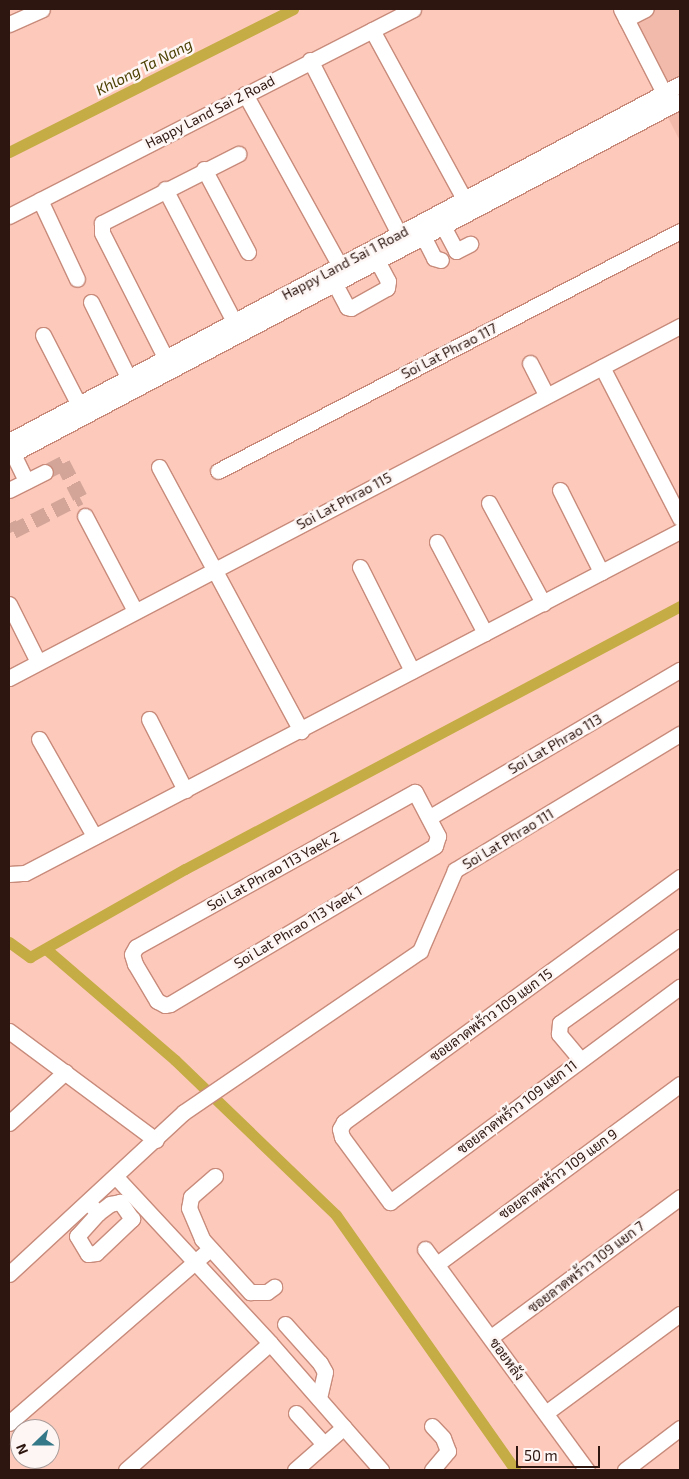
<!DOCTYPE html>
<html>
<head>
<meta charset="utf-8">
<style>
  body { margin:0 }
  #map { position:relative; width:689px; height:1479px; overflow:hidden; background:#fdc9bb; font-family:"Exo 2",Sarabun,sans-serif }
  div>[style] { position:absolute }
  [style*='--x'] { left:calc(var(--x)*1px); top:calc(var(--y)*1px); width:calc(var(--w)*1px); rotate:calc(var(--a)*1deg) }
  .built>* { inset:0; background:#f2baaa }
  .canal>* { height:11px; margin:-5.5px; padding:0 5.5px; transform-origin:5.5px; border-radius:5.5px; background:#c5ac44 }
  .minor-tunnel>* { height:15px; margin-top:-7.5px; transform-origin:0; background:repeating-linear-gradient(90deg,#d3a599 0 15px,transparent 0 23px) }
  .roads { filter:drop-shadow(1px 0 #c88b7b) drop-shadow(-1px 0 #c88b7b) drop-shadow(0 1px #c88b7b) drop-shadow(0 -1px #c88b7b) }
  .minor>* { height:15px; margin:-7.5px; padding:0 7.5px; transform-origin:7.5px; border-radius:7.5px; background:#fff }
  span { translate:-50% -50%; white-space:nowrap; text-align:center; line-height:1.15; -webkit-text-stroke:5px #fdf6f4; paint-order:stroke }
  .street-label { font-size:14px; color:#2d1610 }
  .water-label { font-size:15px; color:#4c4003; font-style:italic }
  .frame { position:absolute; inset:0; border:10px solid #2d1610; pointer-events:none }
  .north { position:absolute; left:10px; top:1419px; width:50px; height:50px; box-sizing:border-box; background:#fdf6f4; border:1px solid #aa9c99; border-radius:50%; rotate:248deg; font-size:14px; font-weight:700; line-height:20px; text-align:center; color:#2d1610 }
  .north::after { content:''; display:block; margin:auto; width:18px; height:22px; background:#357888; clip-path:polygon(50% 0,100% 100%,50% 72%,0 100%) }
  .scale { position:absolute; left:516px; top:1446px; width:84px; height:22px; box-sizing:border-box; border:2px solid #2d1610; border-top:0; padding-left:6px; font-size:15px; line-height:18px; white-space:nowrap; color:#2d1610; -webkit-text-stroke:4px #fdf6f4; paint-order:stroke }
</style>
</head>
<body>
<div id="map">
  <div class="built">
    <i style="clip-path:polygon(637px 9px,680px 9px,680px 141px,616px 15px)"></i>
  </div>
  <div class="canal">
    <i style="--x:9;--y:152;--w:318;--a:-26.7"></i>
    <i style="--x:9;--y:942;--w:26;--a:36"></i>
    <i style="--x:30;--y:957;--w:178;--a:-29.6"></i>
    <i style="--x:185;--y:869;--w:561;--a:-27.98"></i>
    <i style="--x:46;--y:949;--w:170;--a:40.7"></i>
    <i style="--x:175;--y:1060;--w:223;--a:43.9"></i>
    <i style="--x:336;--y:1215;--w:312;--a:54.9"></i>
  </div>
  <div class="minor-tunnel">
    <i style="--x:9;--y:523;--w:9;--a:63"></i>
    <i style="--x:13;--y:531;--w:75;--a:-26.9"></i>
    <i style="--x:80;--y:497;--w:38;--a:-117"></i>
    <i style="--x:63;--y:463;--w:20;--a:153"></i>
  </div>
  <div class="roads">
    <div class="minor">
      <i style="--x:621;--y:9;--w:103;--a:62.9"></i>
      <i style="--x:626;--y:19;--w:22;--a:-27"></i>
      <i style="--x:9;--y:24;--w:36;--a:-24"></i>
      <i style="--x:372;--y:30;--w:192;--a:61.4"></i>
      <i style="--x:310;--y:60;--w:195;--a:62.9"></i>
      <i style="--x:245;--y:94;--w:196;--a:61.1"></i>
      <i style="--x:204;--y:169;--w:94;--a:62.1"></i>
      <i style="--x:165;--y:189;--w:158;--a:62.5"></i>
      <i style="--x:40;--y:200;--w:87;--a:64.9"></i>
      <i style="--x:9;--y:216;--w:454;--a:-27.1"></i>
      <i style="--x:444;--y:228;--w:26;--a:62"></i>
      <i style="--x:456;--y:251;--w:16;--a:-27"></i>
      <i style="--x:424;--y:238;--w:22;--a:63"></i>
      <i style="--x:434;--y:258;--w:7;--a:16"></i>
      <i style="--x:336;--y:286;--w:24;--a:62"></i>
      <i style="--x:347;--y:307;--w:4;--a:14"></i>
      <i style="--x:351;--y:308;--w:41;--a:-29.1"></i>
      <i style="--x:387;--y:288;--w:7;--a:-82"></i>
      <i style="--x:388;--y:281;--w:21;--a:-118"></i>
      <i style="--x:91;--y:302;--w:86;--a:63.7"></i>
      <i style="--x:43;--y:335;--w:79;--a:62.8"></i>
      <i style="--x:166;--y:359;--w:141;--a:-116.9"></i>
      <i style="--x:102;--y:233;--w:10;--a:-90"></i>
      <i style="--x:102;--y:223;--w:153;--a:-26.9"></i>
      <i style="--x:530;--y:363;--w:36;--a:63"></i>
      <i style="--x:602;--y:367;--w:170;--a:62.7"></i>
      <i style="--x:9;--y:441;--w:760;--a:-28.01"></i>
      <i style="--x:13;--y:454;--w:30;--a:64"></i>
      <i style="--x:9;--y:456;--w:759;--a:-27.88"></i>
      <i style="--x:159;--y:467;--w:300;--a:61.7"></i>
      <i style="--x:218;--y:471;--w:521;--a:-27.45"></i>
      <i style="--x:9;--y:490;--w:40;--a:-26.6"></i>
      <i style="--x:560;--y:490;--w:92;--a:63.4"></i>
      <i style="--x:489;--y:503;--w:114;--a:61.6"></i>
      <i style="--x:85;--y:516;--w:107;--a:62.2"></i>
      <i style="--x:437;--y:542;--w:103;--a:62.2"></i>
      <i style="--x:360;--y:567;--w:116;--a:63.4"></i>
      <i style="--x:9;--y:604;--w:65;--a:63.4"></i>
      <i style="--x:9;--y:678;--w:758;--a:-27.68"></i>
      <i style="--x:149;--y:719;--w:80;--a:63.1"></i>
      <i style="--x:39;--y:739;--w:112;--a:60.4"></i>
      <i style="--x:415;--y:792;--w:50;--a:62.4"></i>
      <i style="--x:438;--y:836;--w:10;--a:107"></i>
      <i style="--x:435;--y:846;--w:309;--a:149.2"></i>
      <i style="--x:170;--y:1004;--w:5;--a:169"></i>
      <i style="--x:165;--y:1005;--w:9;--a:-153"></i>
      <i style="--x:157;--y:1001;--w:43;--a:-120.7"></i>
      <i style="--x:135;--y:964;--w:10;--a:-107"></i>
      <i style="--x:132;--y:954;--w:8;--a:-60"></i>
      <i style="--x:136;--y:947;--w:319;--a:-29.1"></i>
      <i style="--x:430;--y:817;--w:290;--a:-30.5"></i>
      <i style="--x:9;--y:874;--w:16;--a:-4"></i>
      <i style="--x:25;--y:873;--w:739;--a:-27.57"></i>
      <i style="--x:680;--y:877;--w:416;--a:143.9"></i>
      <i style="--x:344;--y:1122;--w:8;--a:120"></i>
      <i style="--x:340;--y:1129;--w:8;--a:76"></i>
      <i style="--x:342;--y:1137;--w:81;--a:53.6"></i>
      <i style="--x:390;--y:1202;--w:361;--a:-36.6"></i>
      <i style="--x:9;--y:1031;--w:183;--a:36.6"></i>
      <i style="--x:580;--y:1059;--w:33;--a:-130"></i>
      <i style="--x:559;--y:1034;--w:11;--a:-85"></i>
      <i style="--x:560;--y:1023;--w:148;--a:-35.6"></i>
      <i style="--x:9;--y:1123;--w:76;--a:-42.3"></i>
      <i style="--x:215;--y:1176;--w:32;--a:139"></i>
      <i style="--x:191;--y:1197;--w:11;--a:100"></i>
      <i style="--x:189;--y:1208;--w:34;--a:67"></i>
      <i style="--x:202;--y:1239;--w:72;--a:47.8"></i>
      <i style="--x:250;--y:1292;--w:17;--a:0"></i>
      <i style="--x:267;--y:1292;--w:9;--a:-36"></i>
      <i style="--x:116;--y:1177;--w:226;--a:47.1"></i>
      <i style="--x:270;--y:1343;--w:169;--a:48.8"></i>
      <i style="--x:88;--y:1202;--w:15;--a:48"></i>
      <i style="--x:98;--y:1213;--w:31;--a:132"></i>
      <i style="--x:77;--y:1236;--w:21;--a:59"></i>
      <i style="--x:88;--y:1254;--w:8;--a:-7"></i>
      <i style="--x:96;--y:1253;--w:50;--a:-43.4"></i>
      <i style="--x:132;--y:1219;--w:21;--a:-125"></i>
      <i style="--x:120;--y:1202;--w:10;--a:169"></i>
      <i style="--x:110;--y:1204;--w:15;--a:143"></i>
      <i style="--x:425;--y:1249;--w:274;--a:53.8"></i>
      <i style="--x:437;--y:1264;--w:302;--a:-36.5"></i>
      <i style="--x:9;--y:1274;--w:238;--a:-42.8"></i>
      <i style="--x:184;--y:1112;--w:286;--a:-34.3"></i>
      <i style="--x:420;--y:951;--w:88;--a:-66.6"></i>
      <i style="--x:455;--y:870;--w:263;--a:-31.2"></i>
      <i style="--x:285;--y:1324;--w:52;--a:48.1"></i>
      <i style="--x:320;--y:1363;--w:10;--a:61"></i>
      <i style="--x:325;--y:1372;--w:27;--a:103"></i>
      <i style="--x:491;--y:1337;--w:235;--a:-36.5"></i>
      <i style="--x:547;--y:1412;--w:165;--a:-36.4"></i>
      <i style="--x:296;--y:1413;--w:42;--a:47.9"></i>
      <i style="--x:9;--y:1423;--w:264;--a:-40.9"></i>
      <i style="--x:432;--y:1426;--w:16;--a:47"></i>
      <i style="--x:443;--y:1438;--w:14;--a:69"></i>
      <i style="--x:448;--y:1451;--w:25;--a:130"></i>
      <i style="--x:126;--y:1470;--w:192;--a:-41.4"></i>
      <i style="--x:295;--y:1470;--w:65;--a:-41.3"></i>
      <i style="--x:625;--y:1470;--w:69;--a:-37.4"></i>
    </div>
  </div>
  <div class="street-label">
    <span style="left:210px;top:112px;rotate:-27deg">Happy Land Sai 2 Road</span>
    <span style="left:345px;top:263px;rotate:-28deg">Happy Land Sai 1 Road</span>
    <span style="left:449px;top:351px;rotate:-27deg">Soi Lat Phrao 117</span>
    <span style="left:344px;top:501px;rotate:-28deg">Soi Lat Phrao 115</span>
    <span style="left:555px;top:744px;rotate:-30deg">Soi Lat Phrao 113</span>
    <span style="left:508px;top:839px;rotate:-31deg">Soi Lat Phrao 111</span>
    <span style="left:273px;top:871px;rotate:-29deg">Soi Lat Phrao 113 Yaek 2</span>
    <span style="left:298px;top:927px;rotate:-31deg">Soi Lat Phrao 113 Yaek 1</span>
    <span style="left:491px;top:1015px;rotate:-36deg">ซอยลาดพร้าว 109 แยก 15</span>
    <span style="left:517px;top:1107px;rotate:-37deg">ซอยลาดพร้าว 109 แยก 11</span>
    <span style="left:558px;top:1174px;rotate:-36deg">ซอยลาดพร้าว 109 แยก 9</span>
    <span style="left:586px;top:1267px;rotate:-37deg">ซอยลาดพร้าว 109 แยก 7</span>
    <span style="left:507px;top:1359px;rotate:54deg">ซอยหลัง</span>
  </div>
  <div class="water-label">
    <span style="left:144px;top:67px;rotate:-27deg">Khlong Ta Nang</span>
  </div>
  <div class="frame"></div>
  <div class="north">N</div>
  <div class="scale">50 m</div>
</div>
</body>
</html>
